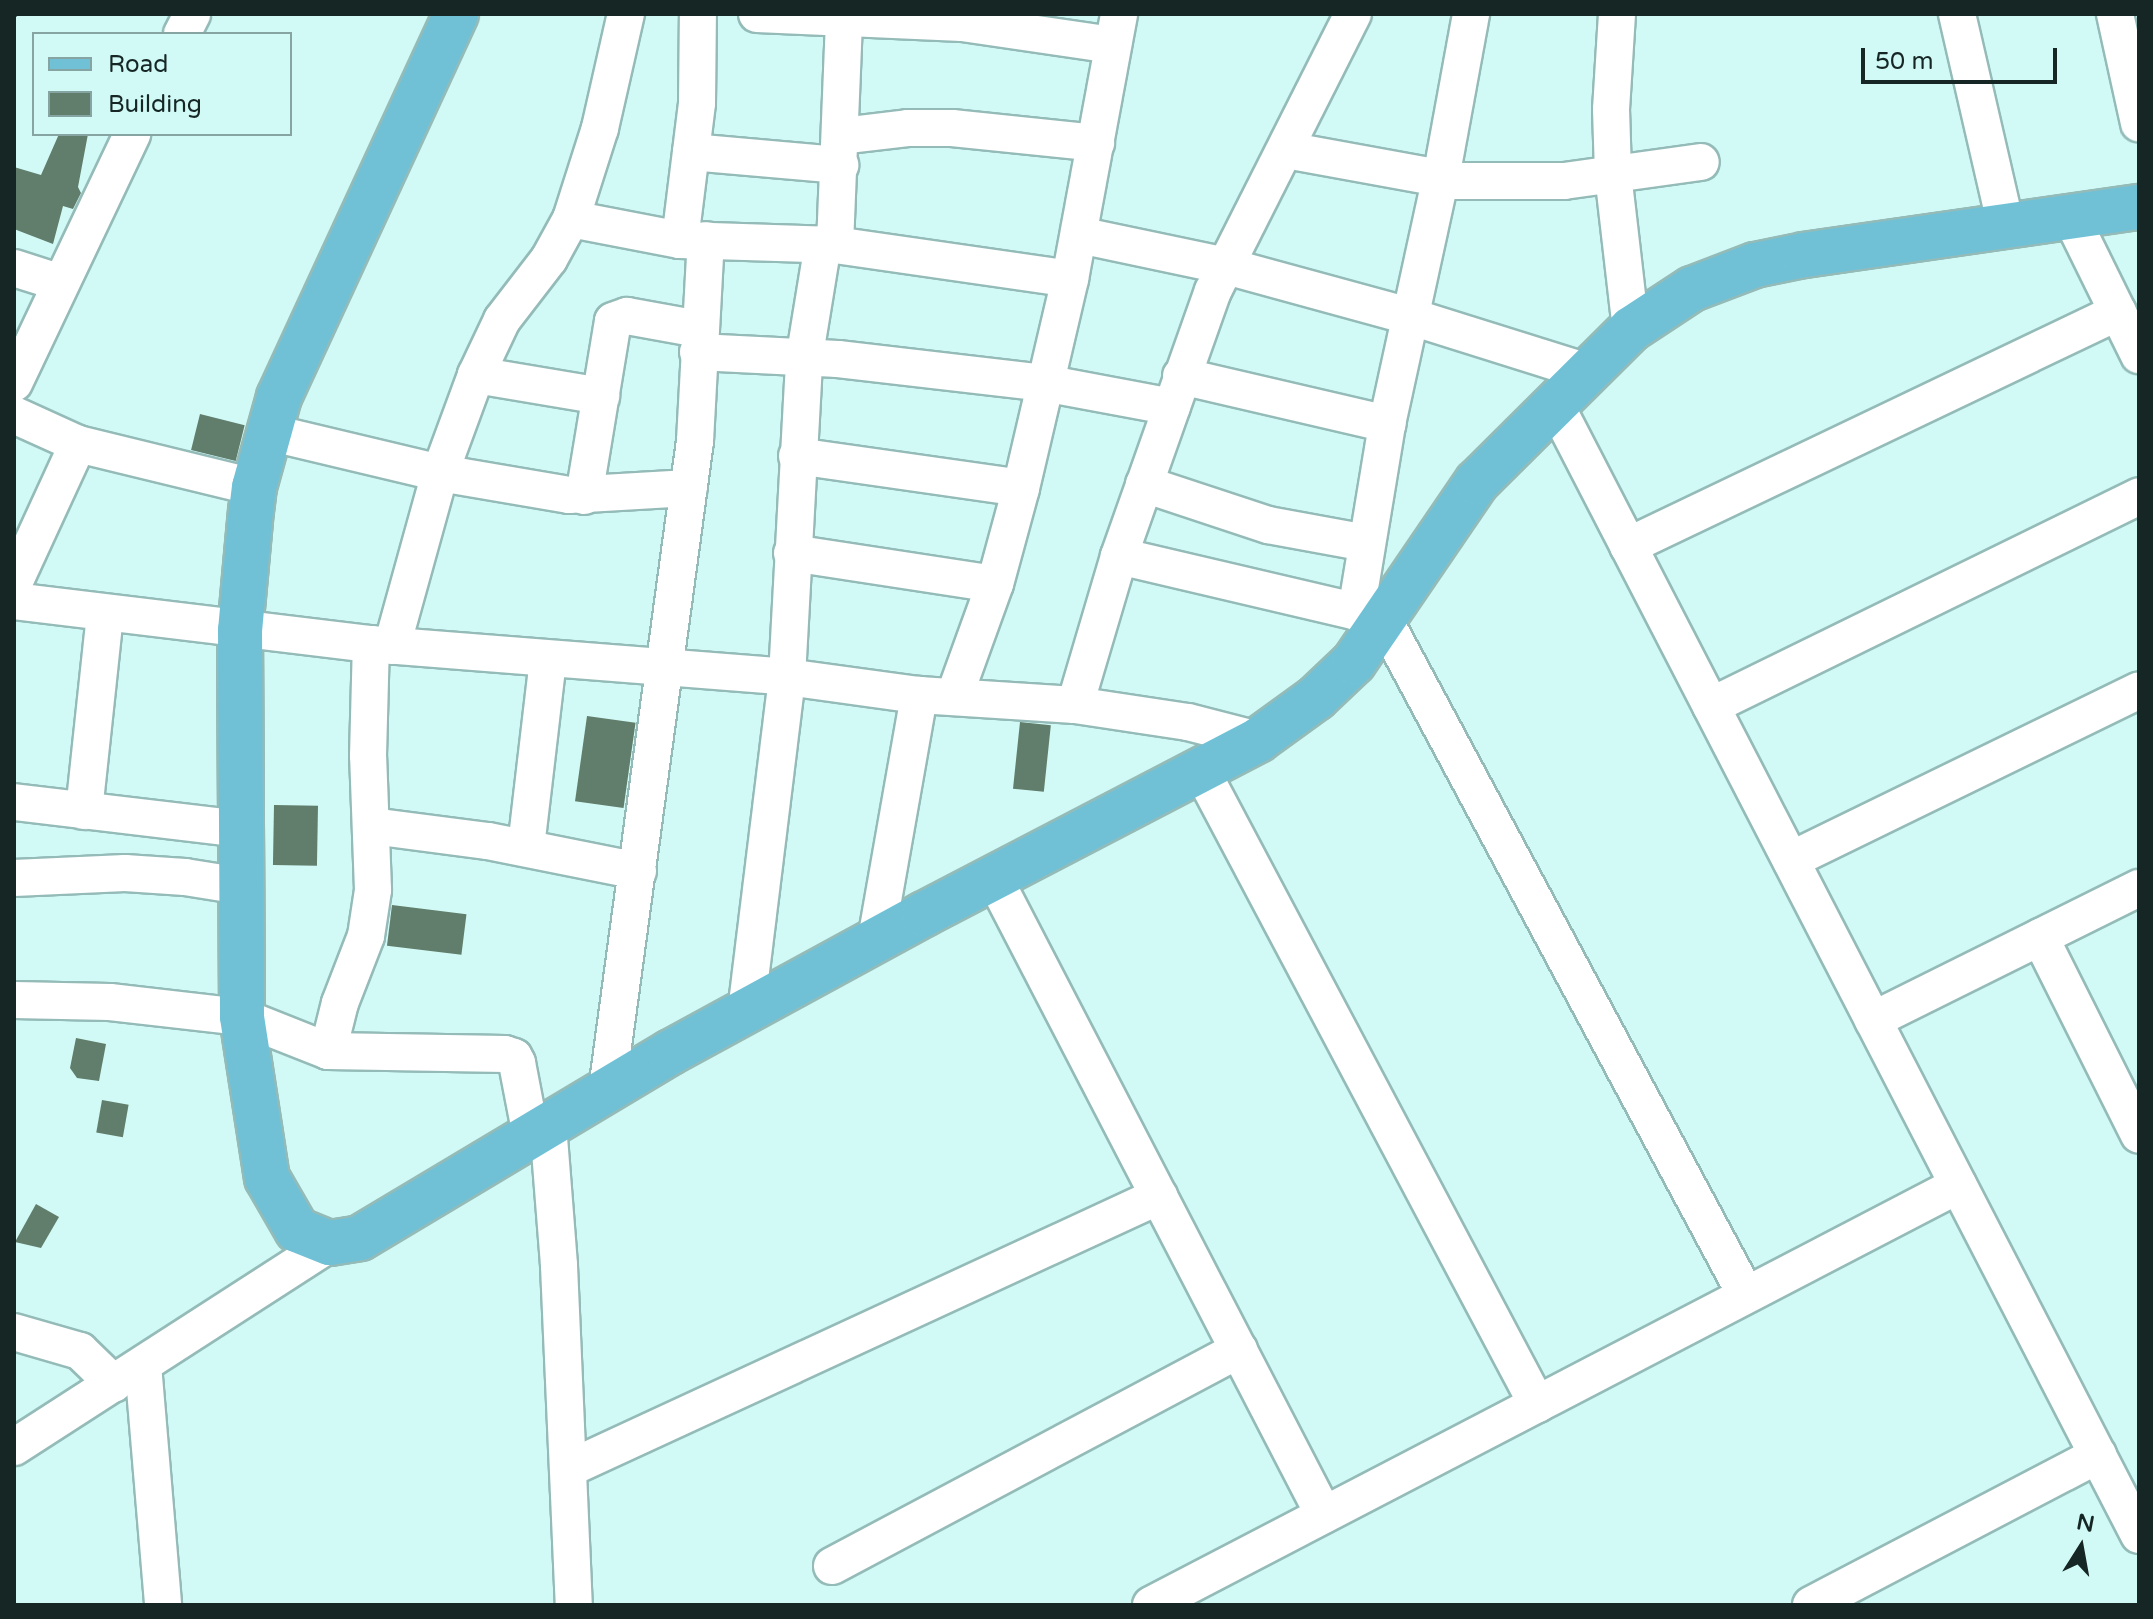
<!DOCTYPE html>
<html>
<head>
<meta charset="utf-8">
<style>
  body { margin:0 }
  #map { position:relative; width:2153px; height:1619px; overflow:hidden; background:#d1faf6; font-family:"Varela Round",sans-serif }
  div>[style] { position:absolute }
  [style*='--x'] { left:calc(var(--x)*1px); top:calc(var(--y)*1px); width:calc(var(--w)*1px); rotate:calc(var(--a)*1deg) }
  .building>* { inset:0; background:#617d6b; transform-origin:0 0 }
  .roads { filter:drop-shadow(2px 0 #94bbb8) drop-shadow(-2px 0 #94bbb8) drop-shadow(0 2px #94bbb8) drop-shadow(0 -2px #94bbb8) }
  .minor>* { height:36px; margin:-18px; padding:0 18px; transform-origin:18px; border-radius:18px; background:#fff }
  .major>* { height:44px; margin:-22px; padding:0 22px; transform-origin:22px; border-radius:22px; background:#71c1d6 }
  .rail>* { height:6px; margin:-3px; padding:0 3px; transform-origin:3px; border-radius:3px; background:#3f5452 }
  span { translate:-50% -50%; white-space:nowrap; text-align:center; line-height:1.15; -webkit-text-stroke:6px #d1faf6; paint-order:stroke }
  .frame { position:absolute; inset:0; border:16px solid #162625; pointer-events:none }
  .legend { position:absolute; left:32px; top:32px; width:260px; height:104px; box-sizing:border-box; background:#d1faf6; border:2px solid #86a5a2; margin:0; padding:10px 14px; list-style:none; font-size:24px; color:#162625 }
  .legend li { display:flex; align-items:center; gap:16px; height:40px }
  .legend b { width:40px; border:2px solid #86a5a2 }
  .north { position:absolute; left:2041px; top:1507px; width:80px; height:80px; -webkit-text-stroke:6px #d1faf6; paint-order:stroke; rotate:11deg; font-size:22px; font-weight:700; line-height:32px; text-align:center; color:#162625 }
  .north::after { content:''; display:block; margin:auto; width:28px; height:36px; background:#162625; clip-path:polygon(50% 0,100% 100%,50% 72%,0 100%) }
  .scale { position:absolute; left:1861px; top:48px; width:196px; height:36px; box-sizing:border-box; border:4px solid #162625; border-top:0; padding-left:10px; font-size:24px; line-height:28px; white-space:nowrap; color:#162625; -webkit-text-stroke:6px #d1faf6; paint-order:stroke }
</style>
</head>
<body>
<div id="map">
  <div class="building">
    <i style="clip-path:polygon(59px 134px,88px 134px,78px 187px,81px 193px,73px 209px,63px 206px,53px 244px,14px 229px,14px 167px,41px 175px)"></i>
    <i style="left:200px;top:414px;width:46px;height:37px;rotate:14deg"></i>
    <i style="left:587px;top:716px;width:49px;height:86px;rotate:8deg"></i>
    <i style="left:1020px;top:722px;width:31px;height:67px;rotate:6deg"></i>
    <i style="left:274px;top:805px;width:44px;height:60px;rotate:1deg"></i>
    <i style="left:392px;top:905px;width:75px;height:41px;rotate:7deg"></i>
    <i style="clip-path:polygon(76px 1038px,106px 1044px,99px 1081px,77px 1078px,70px 1068px)"></i>
    <i style="left:102px;top:1100px;width:27px;height:33px;rotate:10deg"></i>
    <i style="clip-path:polygon(36px 1204px,59px 1217px,41px 1248px,15px 1242px)"></i>
  </div>
  <div class="roads">
    <div class="minor">
      <i style="--x:757;--y:14;--w:205;--a:2.5"></i>
      <i style="--x:962;--y:23;--w:152;--a:8.3"></i>
      <i style="--x:1617;--y:14;--w:95;--a:93.6"></i>
      <i style="--x:1611;--y:109;--w:65;--a:88.2"></i>
      <i style="--x:1613;--y:174;--w:156;--a:83.4"></i>
      <i style="--x:1957;--y:14;--w:218;--a:77"></i>
      <i style="--x:2115;--y:14;--w:112;--a:77.6"></i>
      <i style="--x:182;--y:34;--w:22;--a:-63"></i>
      <i style="--x:841;--y:136;--w:67;--a:-6.8"></i>
      <i style="--x:908;--y:128;--w:44;--a:0"></i>
      <i style="--x:952;--y:128;--w:145;--a:5.9"></i>
      <i style="--x:1286;--y:150;--w:173;--a:10.3"></i>
      <i style="--x:1456;--y:181;--w:108;--a:0"></i>
      <i style="--x:1564;--y:181;--w:138;--a:-7.9"></i>
      <i style="--x:691;--y:152;--w:150;--a:5"></i>
      <i style="--x:2071;--y:217;--w:154;--a:63.8"></i>
      <i style="--x:571;--y:219;--w:111;--a:10.9"></i>
      <i style="--x:680;--y:240;--w:155;--a:1.8"></i>
      <i style="--x:835;--y:245;--w:237;--a:8.2"></i>
      <i style="--x:1079;--y:235;--w:150;--a:11.9"></i>
      <i style="--x:1226;--y:266;--w:193;--a:15.3"></i>
      <i style="--x:1412;--y:317;--w:180;--a:17.4"></i>
      <i style="--x:680;--y:240;--w:138;--a:-82.9"></i>
      <i style="--x:697;--y:103;--w:89;--a:-89.4"></i>
      <i style="--x:835;--y:245;--w:227;--a:-87.7"></i>
      <i style="--x:14;--y:268;--w:49;--a:17.7"></i>
      <i style="--x:698;--y:352;--w:140;--a:2.9"></i>
      <i style="--x:838;--y:359;--w:207;--a:6.6"></i>
      <i style="--x:1044;--y:383;--w:130;--a:10.6"></i>
      <i style="--x:476;--y:375;--w:127;--a:9.5"></i>
      <i style="--x:1181;--y:376;--w:212;--a:13.1"></i>
      <i style="--x:14;--y:383;--w:276;--a:-64.6"></i>
      <i style="--x:1554;--y:402;--w:1275;--a:62.69"></i>
      <i style="--x:14;--y:415;--w:70;--a:24.4"></i>
      <i style="--x:78;--y:444;--w:181;--a:13.7"></i>
      <i style="--x:268;--y:432;--w:177;--a:13.4"></i>
      <i style="--x:440;--y:473;--w:131;--a:9.7"></i>
      <i style="--x:569;--y:495;--w:120;--a:-3.3"></i>
      <i style="--x:797;--y:456;--w:226;--a:8.1"></i>
      <i style="--x:1144;--y:484;--w:131;--a:18.3"></i>
      <i style="--x:1268;--y:525;--w:100;--a:10.4"></i>
      <i style="--x:584;--y:496;--w:177;--a:-80.6"></i>
      <i style="--x:613;--y:321;--w:15;--a:-20"></i>
      <i style="--x:627;--y:316;--w:73;--a:10.2"></i>
      <i style="--x:1628;--y:546;--w:543;--a:-25.53"></i>
      <i style="--x:792;--y:553;--w:205;--a:8.7"></i>
      <i style="--x:1119;--y:556;--w:271;--a:13.2"></i>
      <i style="--x:1383;--y:618;--w:768;--a:61.8"></i>
      <i style="--x:14;--y:583;--w:153;--a:-65.3"></i>
      <i style="--x:14;--y:601;--w:360;--a:6.9"></i>
      <i style="--x:371;--y:644;--w:417;--a:4.5"></i>
      <i style="--x:787;--y:677;--w:133;--a:7.8"></i>
      <i style="--x:919;--y:695;--w:156;--a:3.7"></i>
      <i style="--x:1075;--y:705;--w:114;--a:8.6"></i>
      <i style="--x:1188;--y:722;--w:72;--a:14.4"></i>
      <i style="--x:1356;--y:612;--w:191;--a:-80.6"></i>
      <i style="--x:1387;--y:424;--w:263;--a:-77.7"></i>
      <i style="--x:1443;--y:167;--w:156;--a:-79.6"></i>
      <i style="--x:392;--y:646;--w:180;--a:-74.5"></i>
      <i style="--x:440;--y:473;--w:104;--a:-69.8"></i>
      <i style="--x:476;--y:375;--w:61;--a:-64.7"></i>
      <i style="--x:502;--y:320;--w:77;--a:-52.4"></i>
      <i style="--x:549;--y:259;--w:46;--a:-61.2"></i>
      <i style="--x:571;--y:219;--w:96;--a:-72.3"></i>
      <i style="--x:600;--y:128;--w:117;--a:-77.2"></i>
      <i style="--x:954;--y:697;--w:120;--a:-70.1"></i>
      <i style="--x:995;--y:584;--w:99;--a:-74.8"></i>
      <i style="--x:1021;--y:488;--w:215;--a:-76.8"></i>
      <i style="--x:1070;--y:279;--w:269;--a:-79.5"></i>
      <i style="--x:1075;--y:705;--w:155;--a:-73.5"></i>
      <i style="--x:1119;--y:556;--w:281;--a:-70.5"></i>
      <i style="--x:1213;--y:291;--w:310;--a:-63.2"></i>
      <i style="--x:1711;--y:706;--w:477;--a:-26.1"></i>
      <i style="--x:1201;--y:770;--w:718;--a:62.08"></i>
      <i style="--x:14;--y:802;--w:230;--a:6.8"></i>
      <i style="--x:84;--y:811;--w:199;--a:-83.9"></i>
      <i style="--x:372;--y:826;--w:117;--a:7.4"></i>
      <i style="--x:488;--y:841;--w:153;--a:11.3"></i>
      <i style="--x:526;--y:847;--w:189;--a:-83.3"></i>
      <i style="--x:1791;--y:860;--w:387;--a:-26"></i>
      <i style="--x:14;--y:878;--w:111;--a:-2.6"></i>
      <i style="--x:125;--y:873;--w:60;--a:3.8"></i>
      <i style="--x:185;--y:877;--w:57;--a:9.1"></i>
      <i style="--x:994;--y:878;--w:717;--a:62.61"></i>
      <i style="--x:2040;--y:937;--w:221;--a:63.4"></i>
      <i style="--x:876;--y:940;--w:249;--a:-80"></i>
      <i style="--x:14;--y:1000;--w:96;--a:1.2"></i>
      <i style="--x:110;--y:1002;--w:133;--a:6.5"></i>
      <i style="--x:242;--y:1017;--w:92;--a:21.6"></i>
      <i style="--x:328;--y:1051;--w:177;--a:1"></i>
      <i style="--x:505;--y:1054;--w:9;--a:18"></i>
      <i style="--x:514;--y:1057;--w:7;--a:63"></i>
      <i style="--x:517;--y:1063;--w:74;--a:79.1"></i>
      <i style="--x:746;--y:1012;--w:337;--a:-83"></i>
      <i style="--x:787;--y:677;--w:317;--a:-86.9"></i>
      <i style="--x:804;--y:360;--w:118;--a:-80.7"></i>
      <i style="--x:1873;--y:1020;--w:297;--a:-26.4"></i>
      <i style="--x:328;--y:1051;--w:49;--a:-76"></i>
      <i style="--x:340;--y:1003;--w:72;--a:-68.8"></i>
      <i style="--x:366;--y:936;--w:47;--a:-81.3"></i>
      <i style="--x:373;--y:890;--w:134;--a:-92.1"></i>
      <i style="--x:368;--y:756;--w:112;--a:-88.5"></i>
      <i style="--x:607;--y:1090;--w:655;--a:-82.28"></i>
      <i style="--x:695;--y:441;--w:201;--a:-86.9"></i>
      <i style="--x:548;--y:1125;--w:141;--a:85.5"></i>
      <i style="--x:559;--y:1266;--w:339;--a:87.5"></i>
      <i style="--x:14;--y:1332;--w:69;--a:16.1"></i>
      <i style="--x:80;--y:1351;--w:47;--a:44.1"></i>
      <i style="--x:143;--y:1365;--w:241;--a:85.2"></i>
      <i style="--x:14;--y:1447;--w:376;--a:-32.8"></i>
      <i style="--x:570;--y:1468;--w:649;--a:-24.79"></i>
      <i style="--x:832;--y:1566;--w:461;--a:-28"></i>
      <i style="--x:1151;--y:1605;--w:910;--a:-27.49"></i>
      <i style="--x:1811;--y:1605;--w:324;--a:-27.6"></i>
    </div>
    <div class="major">
      <i style="--x:456;--y:14;--w:422;--a:114.8"></i>
      <i style="--x:279;--y:397;--w:93;--a:105.5"></i>
      <i style="--x:254;--y:487;--w:23;--a:97"></i>
      <i style="--x:251;--y:510;--w:121;--a:95.2"></i>
      <i style="--x:240;--y:630;--w:387;--a:89.7"></i>
      <i style="--x:242;--y:1017;--w:163;--a:81.2"></i>
      <i style="--x:267;--y:1178;--w:60;--a:60"></i>
      <i style="--x:297;--y:1230;--w:35;--a:22"></i>
      <i style="--x:330;--y:1243;--w:30;--a:-9"></i>
      <i style="--x:360;--y:1238;--w:362;--a:-30.9"></i>
      <i style="--x:671;--y:1052;--w:288;--a:-28.6"></i>
      <i style="--x:924;--y:914;--w:377;--a:-27.5"></i>
      <i style="--x:1258;--y:740;--w:72;--a:-35.9"></i>
      <i style="--x:1316;--y:698;--w:52;--a:-43.5"></i>
      <i style="--x:1354;--y:662;--w:218;--a:-55.7"></i>
      <i style="--x:1477;--y:482;--w:217;--a:-44.8"></i>
      <i style="--x:1631;--y:329;--w:73;--a:-33.3"></i>
      <i style="--x:1692;--y:289;--w:67;--a:-20.9"></i>
      <i style="--x:1755;--y:265;--w:50;--a:-11.5"></i>
      <i style="--x:1804;--y:255;--w:338;--a:-8.2"></i>
    </div>
  </div>
  <div class="rail">
    <i style="--x:14;--y:15;--w:1;--a:-45"></i>
  </div>
  <div class="frame"></div>
  <ul class="legend">
  <li><b style="height:10px;background:#71c1d6"></b>Road</li>
  <li><b style="height:22px;background:#617d6b"></b>Building</li>
  </ul>
  <div class="north">N</div>
  <div class="scale">50 m</div>
</div>
</body>
</html>
